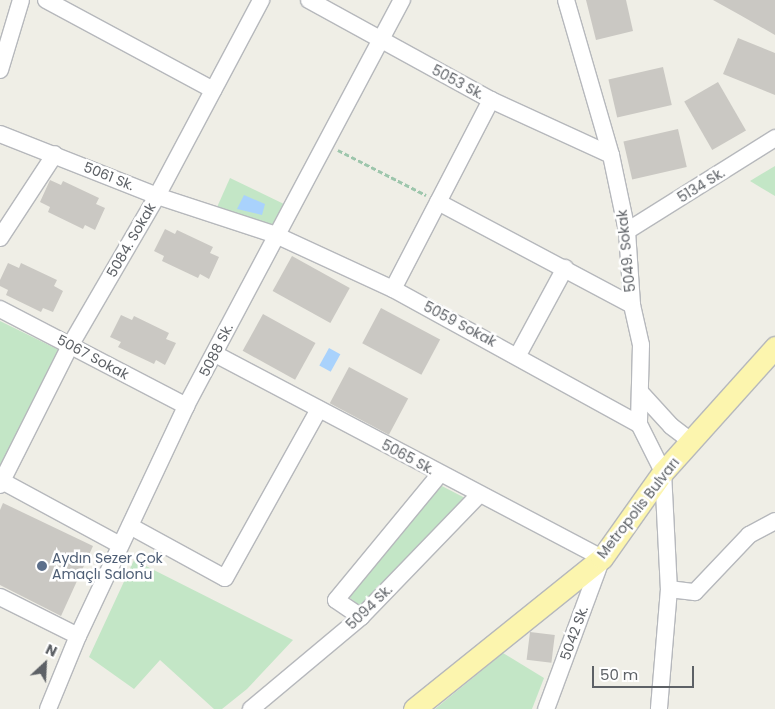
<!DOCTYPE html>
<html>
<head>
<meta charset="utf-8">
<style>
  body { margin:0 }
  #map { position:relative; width:775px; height:709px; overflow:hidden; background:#efeee6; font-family:Poppins,sans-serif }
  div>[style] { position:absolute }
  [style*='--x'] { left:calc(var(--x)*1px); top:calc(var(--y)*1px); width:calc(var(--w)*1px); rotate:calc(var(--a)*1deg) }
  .green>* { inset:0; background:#c3e6c6 }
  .water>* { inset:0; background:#a9d2fc; transform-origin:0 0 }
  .building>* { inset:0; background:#cac8c3; transform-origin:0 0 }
  .path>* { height:2.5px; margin-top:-1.25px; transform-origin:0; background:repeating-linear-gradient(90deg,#9dc6ac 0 5px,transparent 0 7.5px) }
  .roads { filter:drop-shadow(1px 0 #b6b8bc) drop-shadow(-1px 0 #b6b8bc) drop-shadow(0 1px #b6b8bc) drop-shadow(0 -1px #b6b8bc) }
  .minor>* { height:16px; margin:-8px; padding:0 8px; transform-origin:8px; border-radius:8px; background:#fff }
  .major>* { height:21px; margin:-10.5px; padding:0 10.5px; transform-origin:10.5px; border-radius:10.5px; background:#fcf5ae }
  .dots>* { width:14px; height:14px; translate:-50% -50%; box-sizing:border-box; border:2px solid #fff; border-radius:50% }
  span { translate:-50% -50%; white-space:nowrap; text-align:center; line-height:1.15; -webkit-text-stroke:5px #fff; paint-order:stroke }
  .street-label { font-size:14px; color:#5d6166 }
  .service-label { font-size:14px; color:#4e5e75 }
  .left { translate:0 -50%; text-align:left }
  .north { position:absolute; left:20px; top:639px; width:50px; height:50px; -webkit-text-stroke:4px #fff; paint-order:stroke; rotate:25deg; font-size:14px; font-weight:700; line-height:20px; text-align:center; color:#5d6166 }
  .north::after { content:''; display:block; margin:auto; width:18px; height:22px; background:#5d6166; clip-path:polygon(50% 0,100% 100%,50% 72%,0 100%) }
  .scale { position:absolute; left:592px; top:666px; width:102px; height:22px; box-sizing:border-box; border:2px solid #5d6166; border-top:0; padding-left:6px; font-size:15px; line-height:18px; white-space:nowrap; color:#5d6166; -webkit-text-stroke:4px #fff; paint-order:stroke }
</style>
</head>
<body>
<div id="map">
  <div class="green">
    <i style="clip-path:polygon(775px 166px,775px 196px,750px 181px)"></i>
    <i style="clip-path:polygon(230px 178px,288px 206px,276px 235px,214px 214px)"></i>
    <i style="clip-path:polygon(0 321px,61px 351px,0 468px)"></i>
    <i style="clip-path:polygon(438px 484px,465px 498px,361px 607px,349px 597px)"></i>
    <i style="clip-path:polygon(134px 560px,293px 640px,247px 689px,222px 709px,214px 709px,160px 660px,134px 689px,89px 657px)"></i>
    <i style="clip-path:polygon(503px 653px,544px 678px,532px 709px,435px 709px)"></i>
  </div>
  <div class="water">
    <i style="clip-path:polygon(244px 195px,265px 204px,262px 215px,237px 209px)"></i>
    <i style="left:329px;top:348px;width:13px;height:20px;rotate:29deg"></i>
  </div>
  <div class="building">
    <i style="clip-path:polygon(586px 0,626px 0,633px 31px,596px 40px)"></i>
    <i style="clip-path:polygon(713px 0,775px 0,775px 35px,740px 15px)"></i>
    <i style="clip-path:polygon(738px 38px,775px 53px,775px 95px,723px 74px)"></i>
    <i style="left:663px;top:67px;width:39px;height:56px;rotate:77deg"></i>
    <i style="left:718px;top:82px;width:56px;height:39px;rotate:60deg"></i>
    <i style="left:678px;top:129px;width:39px;height:56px;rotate:77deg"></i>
    <i style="clip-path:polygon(50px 180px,61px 185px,63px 181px,99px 198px,96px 204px,105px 208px,95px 230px,85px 225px,83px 229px,48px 212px,50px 207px,40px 202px)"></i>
    <i style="clip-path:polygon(165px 229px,175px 234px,177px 230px,213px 247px,210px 253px,219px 257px,209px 279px,200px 274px,198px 278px,162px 261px,164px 256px,154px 251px)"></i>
    <i style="left:292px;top:256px;width:66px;height:40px;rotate:29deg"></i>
    <i style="clip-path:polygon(8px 263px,19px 268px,21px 263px,57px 280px,54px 286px,63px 291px,53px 312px,43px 308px,41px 312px,6px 295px,8px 290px,0 286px,0 280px)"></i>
    <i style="left:381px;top:308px;width:67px;height:40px;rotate:28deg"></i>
    <i style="left:263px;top:314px;width:60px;height:42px;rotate:29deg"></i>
    <i style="clip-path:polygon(121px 315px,132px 320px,134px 316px,169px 333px,166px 339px,176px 343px,165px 365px,156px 360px,154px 364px,118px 347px,121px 342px,110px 337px)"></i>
    <i style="left:349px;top:367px;width:67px;height:41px;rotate:28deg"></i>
    <i style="clip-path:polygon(3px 503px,93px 546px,61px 616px,0 585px,0 510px)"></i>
    <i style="left:530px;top:632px;width:25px;height:28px;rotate:7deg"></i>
  </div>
  <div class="path">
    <i style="--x:338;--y:150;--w:99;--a:27.1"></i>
  </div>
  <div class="roads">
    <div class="minor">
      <i style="--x:46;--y:0;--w:190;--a:28.3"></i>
      <i style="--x:309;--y:0;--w:208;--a:28.8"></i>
      <i style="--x:491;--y:100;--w:132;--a:24.6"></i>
      <i style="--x:566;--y:0;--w:161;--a:73.8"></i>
      <i style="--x:611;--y:155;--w:78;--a:78.1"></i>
      <i style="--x:627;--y:231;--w:74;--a:86.1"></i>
      <i style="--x:632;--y:305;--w:41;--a:77.3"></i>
      <i style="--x:641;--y:345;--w:79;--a:91.5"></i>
      <i style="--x:639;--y:424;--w:54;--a:63.4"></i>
      <i style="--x:663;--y:472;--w:117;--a:87.1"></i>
      <i style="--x:669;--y:589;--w:120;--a:94.8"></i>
      <i style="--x:0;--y:70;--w:73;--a:-73.3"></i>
      <i style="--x:0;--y:134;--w:169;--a:21.5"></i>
      <i style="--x:157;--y:196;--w:125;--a:18.1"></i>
      <i style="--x:276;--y:235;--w:129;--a:24.8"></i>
      <i style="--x:393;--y:289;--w:281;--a:28.8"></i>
      <i style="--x:438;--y:202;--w:220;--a:28"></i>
      <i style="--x:627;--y:231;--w:175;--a:-32.1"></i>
      <i style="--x:0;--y:238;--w:100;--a:-56.8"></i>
      <i style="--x:393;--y:289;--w:213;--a:-62.6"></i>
      <i style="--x:0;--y:309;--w:210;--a:27.5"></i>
      <i style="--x:215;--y:354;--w:437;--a:27.8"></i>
      <i style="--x:602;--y:558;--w:161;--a:110.3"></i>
      <i style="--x:518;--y:355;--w:99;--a:-61.6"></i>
      <i style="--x:640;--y:392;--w:46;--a:47.6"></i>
      <i style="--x:671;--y:426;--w:25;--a:37"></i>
      <i style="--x:0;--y:480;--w:136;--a:28.4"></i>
      <i style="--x:0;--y:485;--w:158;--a:-63.3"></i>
      <i style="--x:71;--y:344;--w:171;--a:-59.8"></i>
      <i style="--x:157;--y:196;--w:222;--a:-62"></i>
      <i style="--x:130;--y:526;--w:108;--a:28.7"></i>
      <i style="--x:225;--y:578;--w:193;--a:-60.9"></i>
      <i style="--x:669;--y:589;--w:26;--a:7"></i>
      <i style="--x:695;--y:592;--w:79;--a:-46.5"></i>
      <i style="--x:749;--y:535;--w:30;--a:-28"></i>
      <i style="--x:0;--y:597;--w:87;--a:26.6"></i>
      <i style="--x:361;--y:617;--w:30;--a:-146"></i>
      <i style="--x:336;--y:600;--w:163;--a:-50.5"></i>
      <i style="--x:48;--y:709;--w:79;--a:-67.7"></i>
      <i style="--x:78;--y:636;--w:254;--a:-64.8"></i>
      <i style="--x:186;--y:406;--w:460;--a:-62"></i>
      <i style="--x:251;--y:709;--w:143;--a:-39.9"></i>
      <i style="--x:361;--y:617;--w:170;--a:-46"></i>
    </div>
    <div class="major">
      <i style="--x:414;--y:709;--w:241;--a:-38.8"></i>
      <i style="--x:602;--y:558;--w:105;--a:-54.7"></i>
      <i style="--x:663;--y:472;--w:168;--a:-48.1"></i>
    </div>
  </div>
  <div class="dots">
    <i style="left:42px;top:566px;background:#5c6f8a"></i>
  </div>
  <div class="street-label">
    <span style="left:458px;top:82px;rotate:28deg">5053 Sk.</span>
    <span style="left:109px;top:176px;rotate:22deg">5061 Sk.</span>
    <span style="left:701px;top:185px;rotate:-32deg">5134 Sk.</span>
    <span style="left:131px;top:240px;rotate:-60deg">5084. Sokak</span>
    <span style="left:626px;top:251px;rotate:-96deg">5049. Sokak</span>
    <span style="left:460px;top:324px;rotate:28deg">5059 Sokak</span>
    <span style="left:216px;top:350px;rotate:-63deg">5088 Sk.</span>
    <span style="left:93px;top:357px;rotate:28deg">5067 Sokak</span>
    <span style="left:408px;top:457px;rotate:28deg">5065 Sk.</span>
    <span style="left:638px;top:508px;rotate:-52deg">Metropolis Bulvarı</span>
    <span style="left:369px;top:607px;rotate:-44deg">5094 Sk.</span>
    <span style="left:574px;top:633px;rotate:-70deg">5042 Sk.</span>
  </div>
  <div class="service-label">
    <span class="left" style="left:52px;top:566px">Aydın Sezer Çok<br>Amaçlı Salonu</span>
  </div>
  <div class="north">N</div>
  <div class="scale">50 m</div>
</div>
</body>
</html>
